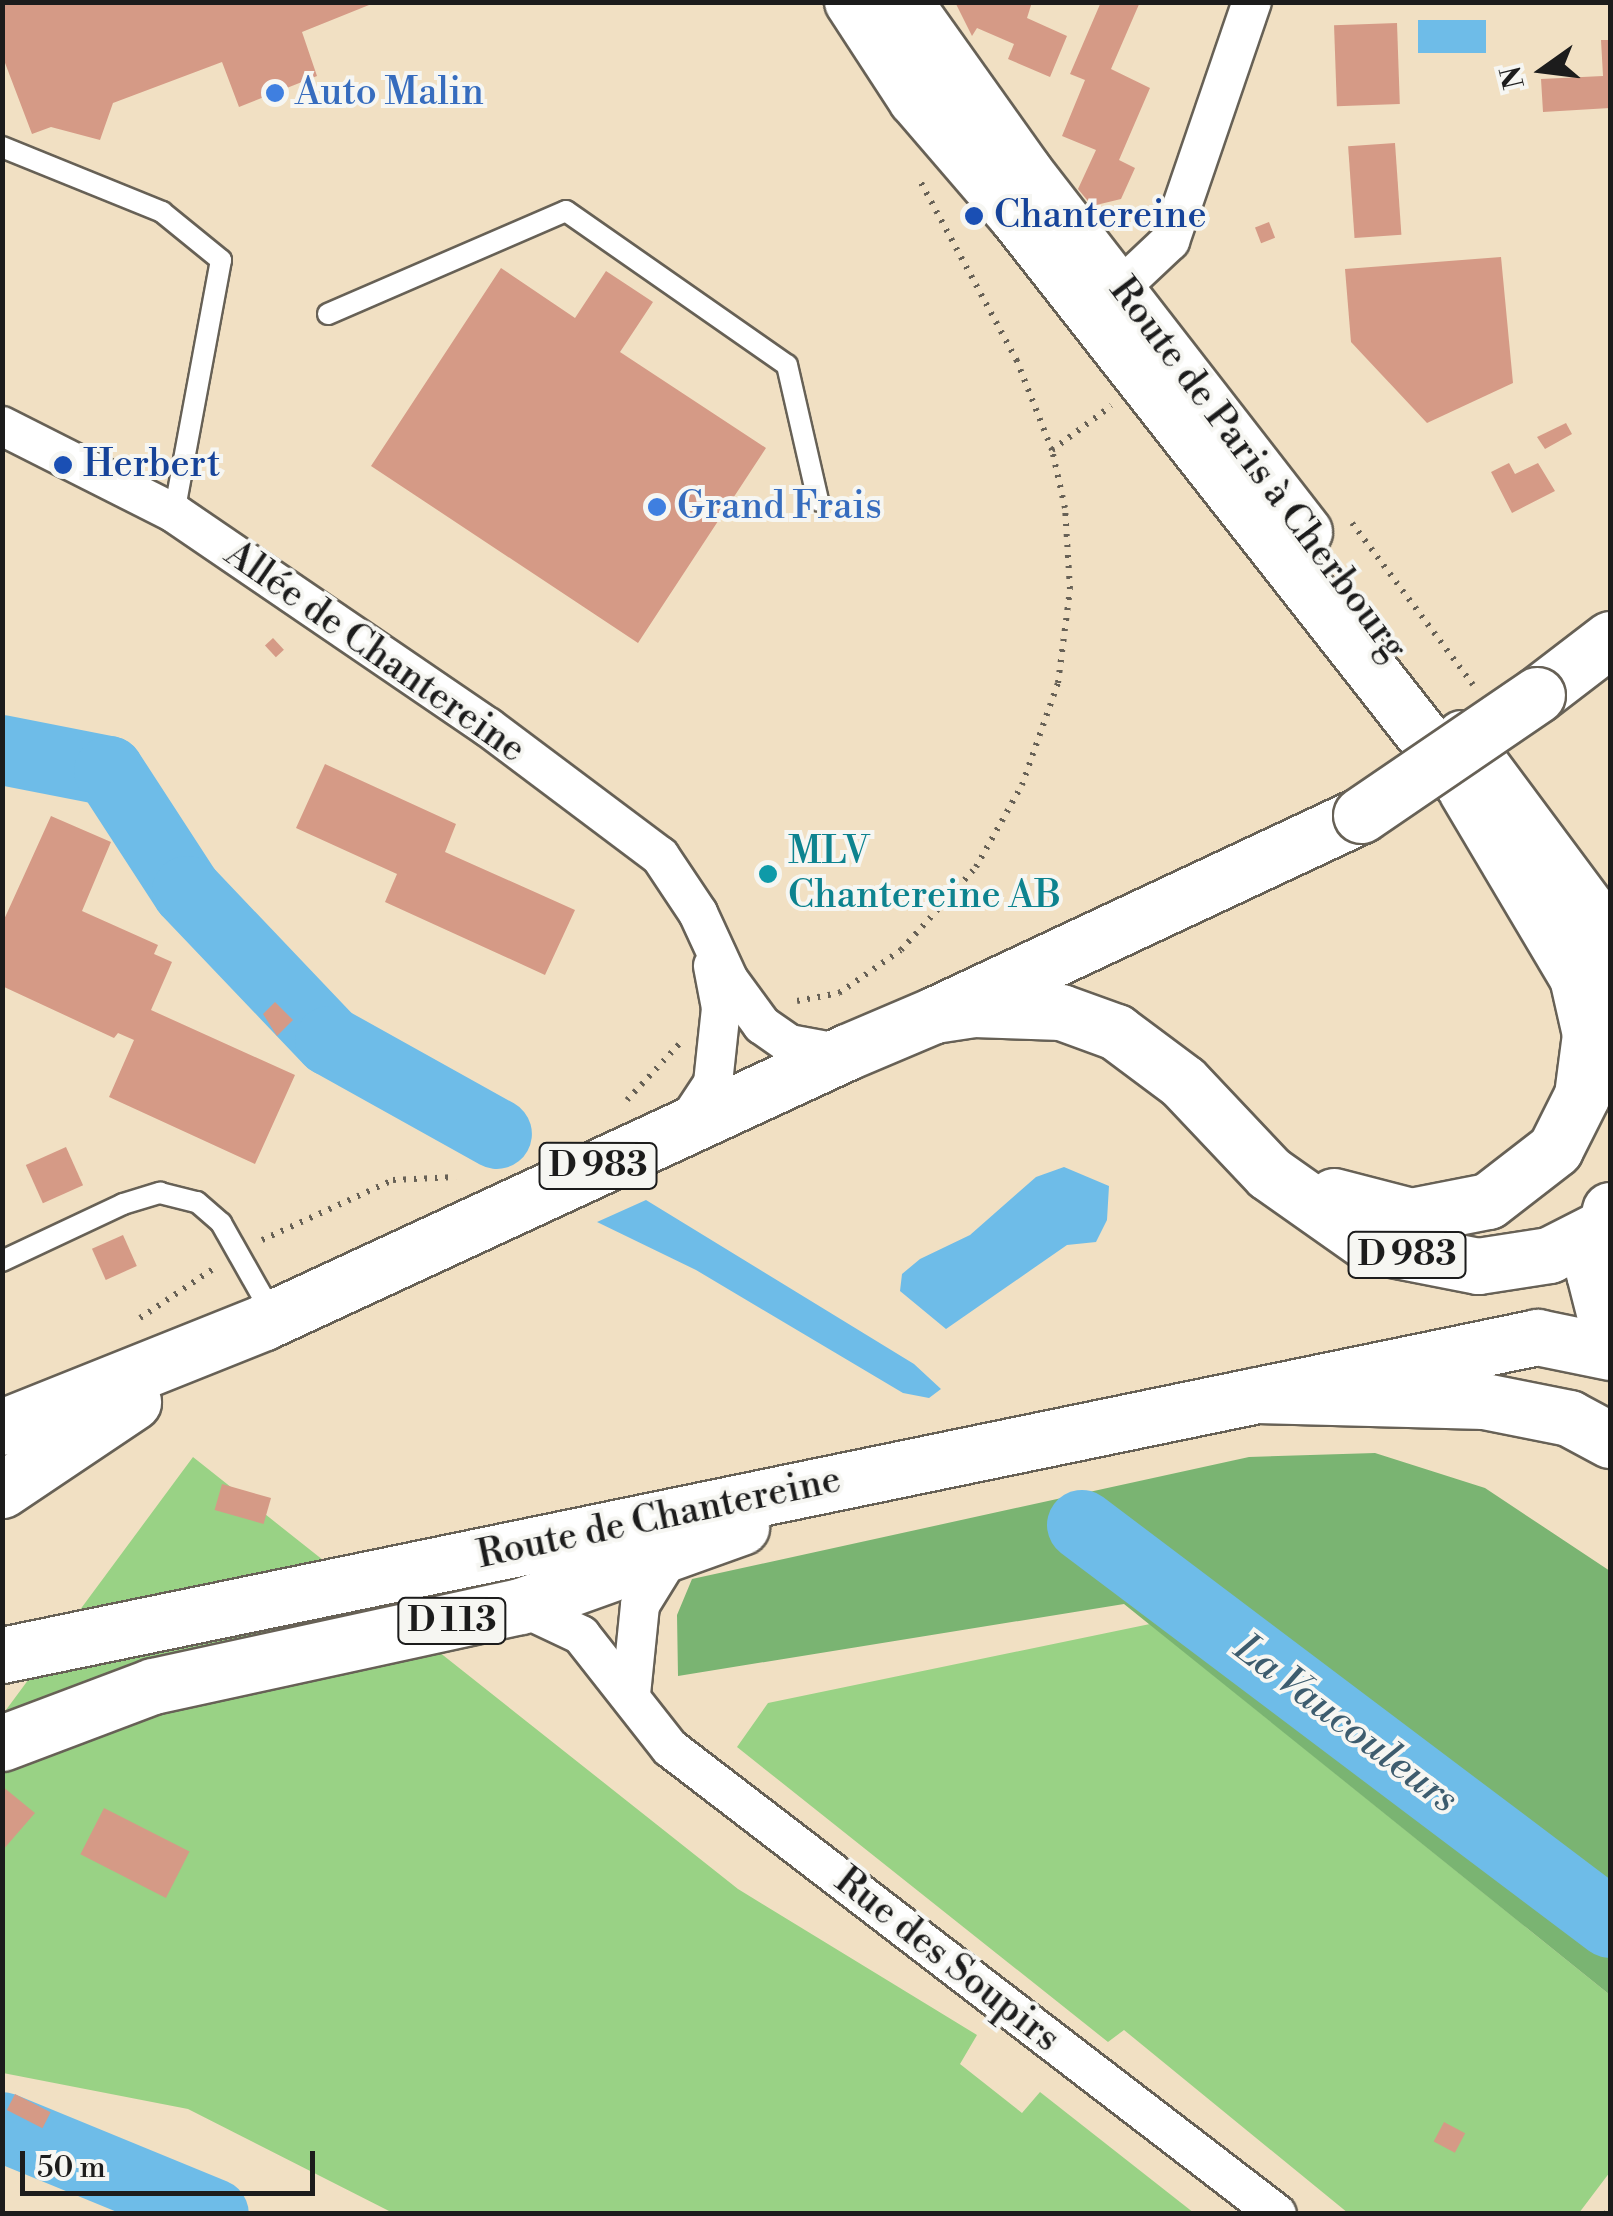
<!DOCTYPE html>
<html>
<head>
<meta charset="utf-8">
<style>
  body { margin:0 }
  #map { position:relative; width:1613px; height:2216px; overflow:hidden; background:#f1e0c3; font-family:"Libre Bodoni",serif }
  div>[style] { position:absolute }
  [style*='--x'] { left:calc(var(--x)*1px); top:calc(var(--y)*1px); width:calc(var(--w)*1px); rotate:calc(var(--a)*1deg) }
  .green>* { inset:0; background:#99d285 }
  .forest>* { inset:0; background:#7ab472 }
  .water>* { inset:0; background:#6ebce8; transform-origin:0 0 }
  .river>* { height:70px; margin:-35px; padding:0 35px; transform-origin:35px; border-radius:35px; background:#6ebce8 }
  .building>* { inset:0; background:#d59a86; transform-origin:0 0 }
  .path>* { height:6px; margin-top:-3px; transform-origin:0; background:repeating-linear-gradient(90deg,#676156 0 2.5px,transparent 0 10.5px) }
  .roads { filter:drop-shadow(2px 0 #676156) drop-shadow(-2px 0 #676156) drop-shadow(0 2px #676156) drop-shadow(0 -2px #676156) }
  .service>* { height:20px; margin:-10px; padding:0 10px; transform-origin:10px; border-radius:10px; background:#fff }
  .minor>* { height:38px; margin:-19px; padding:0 19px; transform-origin:19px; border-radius:19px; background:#fff }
  .secondary>* { height:52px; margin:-26px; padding:0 26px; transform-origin:26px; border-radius:26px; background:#fff }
  .primary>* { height:55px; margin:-27.5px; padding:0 27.5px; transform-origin:27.5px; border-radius:27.5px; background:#fff }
  .motorway>* { height:55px; margin:-27.5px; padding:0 27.5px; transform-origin:27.5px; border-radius:27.5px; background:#fff }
  .bridges { filter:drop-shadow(2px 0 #676156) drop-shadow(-2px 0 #676156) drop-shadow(0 2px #676156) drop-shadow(0 -2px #676156) }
  .motorway-bridge>* { height:55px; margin:-27.5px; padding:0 27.5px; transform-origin:27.5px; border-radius:27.5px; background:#fff }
  .dots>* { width:28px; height:28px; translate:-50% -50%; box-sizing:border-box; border:5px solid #f6f6f2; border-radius:50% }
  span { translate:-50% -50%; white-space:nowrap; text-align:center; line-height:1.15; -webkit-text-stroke:8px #f6f6f2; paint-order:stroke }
  .shield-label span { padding:2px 8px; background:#f6f6f2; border:2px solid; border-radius:8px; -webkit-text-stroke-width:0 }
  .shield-label { font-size:35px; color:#1c1c1c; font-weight:700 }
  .shop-label { font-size:38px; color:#366cbe }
  .left { translate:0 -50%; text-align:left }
  .transit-label { font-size:38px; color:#164399 }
  .street-label { font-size:38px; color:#1c1c1c }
  .culture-label { font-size:38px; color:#0d838f }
  .water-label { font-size:40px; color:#3d5c6e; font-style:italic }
  .frame { position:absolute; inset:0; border:5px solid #1c1c1c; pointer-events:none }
  .north { position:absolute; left:1493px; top:20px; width:100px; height:100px; -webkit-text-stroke:8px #f6f6f2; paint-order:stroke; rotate:256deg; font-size:28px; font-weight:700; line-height:40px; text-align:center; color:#1c1c1c }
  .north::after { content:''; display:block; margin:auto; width:35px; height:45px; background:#1c1c1c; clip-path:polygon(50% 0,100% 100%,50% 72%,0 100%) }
  .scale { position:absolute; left:20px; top:2151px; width:295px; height:45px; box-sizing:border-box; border:5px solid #1c1c1c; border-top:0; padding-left:12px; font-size:30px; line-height:35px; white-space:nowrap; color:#1c1c1c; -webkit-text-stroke:8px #f6f6f2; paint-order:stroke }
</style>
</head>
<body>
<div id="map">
  <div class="green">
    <i style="clip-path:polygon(193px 1457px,738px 1889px,977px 2035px,960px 2064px,1022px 2113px,1040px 2092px,1194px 2213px,393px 2213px,188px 2109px,3px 2073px,3px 1714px)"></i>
    <i style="clip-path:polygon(1150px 1624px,1610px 1995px,1610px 2172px,1579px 2213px,1348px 2213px,1124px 2030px,1108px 2042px,737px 1747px,768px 1703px)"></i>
  </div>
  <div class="forest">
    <i style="clip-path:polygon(1375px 1453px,1485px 1488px,1610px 1571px,1610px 1995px,1124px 1604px,678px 1676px,677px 1615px,692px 1579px,1249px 1457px)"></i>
  </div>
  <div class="water">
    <i style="left:1486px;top:20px;width:33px;height:68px;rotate:90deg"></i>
    <i style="clip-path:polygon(1064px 1167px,1109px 1186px,1107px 1220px,1096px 1242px,1067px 1245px,946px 1329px,900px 1291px,902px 1274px,920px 1259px,970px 1235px,1036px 1177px)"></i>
    <i style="clip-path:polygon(646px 1200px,914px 1364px,941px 1389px,929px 1398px,903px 1393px,696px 1270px,597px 1222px)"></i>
  </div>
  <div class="river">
    <i style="--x:2;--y:750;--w:109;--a:11.1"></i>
    <i style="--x:109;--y:771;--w:143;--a:57"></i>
    <i style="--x:187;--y:891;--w:207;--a:46.4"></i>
    <i style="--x:330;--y:1041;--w:191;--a:29.1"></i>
    <i style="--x:1082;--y:1525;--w:661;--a:37.01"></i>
    <i style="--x:2;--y:2127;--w:229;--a:22.3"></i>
  </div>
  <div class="building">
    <i style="clip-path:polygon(2px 2px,374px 2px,374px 3px,302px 32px,317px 76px,239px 107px,222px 62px,113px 103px,100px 140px,51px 127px,32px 134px,2px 55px)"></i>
    <i style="clip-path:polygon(955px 2px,1032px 2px,1027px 18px,1067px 36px,1050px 77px,1008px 59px,1014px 44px,977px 28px,972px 36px)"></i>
    <i style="clip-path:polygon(1101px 2px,1140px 2px,1111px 69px,1150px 88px,1119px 160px,1135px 168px,1121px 199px,1092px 206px,1078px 189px,1096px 150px,1062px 136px,1085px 80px,1070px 74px)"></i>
    <i style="left:1397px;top:23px;width:81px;height:63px;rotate:88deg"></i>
    <i style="clip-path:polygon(1601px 40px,1610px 40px,1610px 108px,1543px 112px,1541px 79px,1603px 76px)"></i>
    <i style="left:1395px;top:143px;width:92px;height:47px;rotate:86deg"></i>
    <i style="left:1269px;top:222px;width:17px;height:15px;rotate:69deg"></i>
    <i style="clip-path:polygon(1501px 257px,1513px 383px,1427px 423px,1351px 342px,1345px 269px)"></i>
    <i style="clip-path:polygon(501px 268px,575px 318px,606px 271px,653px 302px,620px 352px,766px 448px,638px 643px,371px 466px)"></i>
    <i style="clip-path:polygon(1566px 423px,1572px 434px,1545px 449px,1537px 437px)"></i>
    <i style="clip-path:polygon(1509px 463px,1515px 474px,1538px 463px,1555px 491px,1512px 513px,1491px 472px)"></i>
    <i style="left:273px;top:638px;width:16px;height:11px;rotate:47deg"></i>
    <i style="clip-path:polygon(325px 764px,456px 824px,445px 852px,575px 910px,545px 975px,385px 902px,397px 874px,296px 828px)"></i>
    <i style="clip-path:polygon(51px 816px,111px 842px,82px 911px,158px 945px,154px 954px,172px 962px,151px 1010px,295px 1075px,255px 1164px,109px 1097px,134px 1040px,118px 1033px,114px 1038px,2px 986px,2px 924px)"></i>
    <i style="left:768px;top:862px;width:13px;height:21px;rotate:32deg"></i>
    <i style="clip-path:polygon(275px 1002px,293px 1020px,277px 1036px,263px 1014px)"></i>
    <i style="left:66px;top:1147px;width:42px;height:44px;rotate:66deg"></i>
    <i style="left:123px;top:1235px;width:34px;height:34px;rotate:66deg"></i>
    <i style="left:222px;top:1484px;width:51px;height:27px;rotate:16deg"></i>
    <i style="clip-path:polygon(2px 1786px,35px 1813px,2px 1851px)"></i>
    <i style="left:104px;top:1808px;width:96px;height:52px;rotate:27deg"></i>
    <i style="left:15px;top:2094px;width:40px;height:18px;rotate:27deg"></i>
    <i style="left:1444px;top:2122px;width:24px;height:22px;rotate:28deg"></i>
  </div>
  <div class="path">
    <i style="--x:1052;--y:450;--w:74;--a:-36.7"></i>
    <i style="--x:1352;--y:523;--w:202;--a:53.2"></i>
    <i style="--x:797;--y:1001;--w:43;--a:-10.8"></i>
    <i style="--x:839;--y:993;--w:75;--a:-34.7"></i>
    <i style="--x:901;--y:950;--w:112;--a:-47.9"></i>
    <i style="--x:976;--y:867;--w:94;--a:-60.7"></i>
    <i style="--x:1022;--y:785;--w:108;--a:-70.6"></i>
    <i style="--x:1058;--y:683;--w:95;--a:-82.7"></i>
    <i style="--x:1070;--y:589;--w:81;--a:-93.5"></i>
    <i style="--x:1065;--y:508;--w:59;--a:-102.6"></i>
    <i style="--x:1052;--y:450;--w:96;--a:-111.5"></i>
    <i style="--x:1017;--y:361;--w:204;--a:-118.3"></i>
    <i style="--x:627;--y:1100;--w:79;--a:-47"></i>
    <i style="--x:262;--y:1240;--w:144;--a:-24.6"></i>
    <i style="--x:393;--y:1180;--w:63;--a:-2.7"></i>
    <i style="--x:140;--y:1318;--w:88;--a:-33.9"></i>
    <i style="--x:1606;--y:2214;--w:7;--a:-56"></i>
  </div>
  <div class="roads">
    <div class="service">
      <i style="--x:2;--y:147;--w:173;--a:22.1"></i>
      <i style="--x:162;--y:212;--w:76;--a:39.1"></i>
      <i style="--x:221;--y:260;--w:257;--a:100.5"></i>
      <i style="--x:328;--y:314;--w:259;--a:-23.4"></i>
      <i style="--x:566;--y:211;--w:269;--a:34.9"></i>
      <i style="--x:787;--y:365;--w:139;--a:77.1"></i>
      <i style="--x:2;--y:1261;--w:134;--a:-25.2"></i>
      <i style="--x:123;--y:1204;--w:39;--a:-17"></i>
      <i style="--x:160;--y:1193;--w:38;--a:14"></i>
      <i style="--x:197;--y:1202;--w:32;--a:41"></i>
      <i style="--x:221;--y:1223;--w:106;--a:60.5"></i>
    </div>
    <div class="minor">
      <i style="--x:1101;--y:306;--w:95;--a:-43.3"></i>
      <i style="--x:1170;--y:241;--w:253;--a:-71.1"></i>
      <i style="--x:2;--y:426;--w:193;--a:26.8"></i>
      <i style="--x:174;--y:513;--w:380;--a:34.3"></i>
      <i style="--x:488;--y:727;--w:215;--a:36.9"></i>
      <i style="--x:660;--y:856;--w:69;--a:56.3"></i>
      <i style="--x:698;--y:913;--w:74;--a:65.2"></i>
      <i style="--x:729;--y:980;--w:56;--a:53.7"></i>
      <i style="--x:762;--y:1025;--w:33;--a:35"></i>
      <i style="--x:789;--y:1044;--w:55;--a:10.5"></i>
      <i style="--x:686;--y:1124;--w:49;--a:-56.6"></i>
      <i style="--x:713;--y:1083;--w:75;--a:-83.9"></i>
      <i style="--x:721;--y:1008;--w:43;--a:-100.8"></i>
      <i style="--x:520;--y:1606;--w:68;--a:25.4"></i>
      <i style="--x:581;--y:1635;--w:144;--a:51.8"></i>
      <i style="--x:670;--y:1748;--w:765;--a:37.51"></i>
      <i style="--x:631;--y:1694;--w:89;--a:-84.2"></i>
      <i style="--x:640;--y:1605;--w:59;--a:-58.2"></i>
    </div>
    <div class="secondary">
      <i style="--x:851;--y:2;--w:117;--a:56.9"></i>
      <i style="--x:915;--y:100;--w:152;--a:49.3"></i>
      <i style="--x:1014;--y:215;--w:735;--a:51.85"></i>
      <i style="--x:906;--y:2;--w:207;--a:54.6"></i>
      <i style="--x:1026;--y:171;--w:457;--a:52.2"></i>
      <i style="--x:1462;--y:737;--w:248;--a:53.4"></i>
      <i style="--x:1566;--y:917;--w:80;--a:56.7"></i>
    </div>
    <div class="primary">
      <i style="--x:1334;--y:1196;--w:80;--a:14.6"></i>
      <i style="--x:1411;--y:1216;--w:78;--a:-11"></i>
      <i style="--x:1488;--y:1201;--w:85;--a:-37.8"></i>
      <i style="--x:1555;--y:1149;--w:60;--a:-63.4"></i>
      <i style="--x:1582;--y:1095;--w:62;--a:-82.5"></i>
      <i style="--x:1590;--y:1034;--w:58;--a:-102.8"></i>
      <i style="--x:1577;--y:977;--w:217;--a:-120.7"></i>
      <i style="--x:1610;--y:1210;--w:65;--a:104.3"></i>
      <i style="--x:1594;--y:1273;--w:65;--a:75.7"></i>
      <i style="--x:2;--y:1427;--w:282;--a:-21.8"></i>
      <i style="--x:264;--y:1322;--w:642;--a:-24.85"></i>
      <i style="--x:847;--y:1052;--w:95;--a:-23"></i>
      <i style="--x:934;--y:1015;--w:40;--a:-8.5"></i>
      <i style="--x:974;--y:1009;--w:87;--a:2"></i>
      <i style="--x:1061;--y:1012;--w:59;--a:20"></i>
      <i style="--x:1116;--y:1032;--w:84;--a:36.7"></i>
      <i style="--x:1183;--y:1082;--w:125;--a:46.6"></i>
      <i style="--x:1269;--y:1173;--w:125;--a:35.2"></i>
      <i style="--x:1371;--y:1245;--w:109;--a:11.1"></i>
      <i style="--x:1478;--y:1266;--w:72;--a:-8.8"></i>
      <i style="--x:1549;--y:1255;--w:59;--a:-27"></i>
      <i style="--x:2;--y:1490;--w:158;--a:-33.9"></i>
      <i style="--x:2;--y:1655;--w:1568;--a:-11.7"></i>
      <i style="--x:1537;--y:1337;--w:75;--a:11.6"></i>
      <i style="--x:2;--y:1743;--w:161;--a:-20.7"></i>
      <i style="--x:153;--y:1686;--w:376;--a:-12.3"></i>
      <i style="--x:520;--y:1606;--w:235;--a:-19.7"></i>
    </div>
    <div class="motorway">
      <i style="--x:1537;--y:695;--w:92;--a:-37.5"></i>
      <i style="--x:934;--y:1015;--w:472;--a:-25.1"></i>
      <i style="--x:1257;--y:1395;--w:227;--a:1.5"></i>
      <i style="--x:1484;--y:1401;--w:87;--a:11.3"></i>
      <i style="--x:1569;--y:1418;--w:47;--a:28.2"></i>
    </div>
  </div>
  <div class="bridges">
    <div class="motorway-bridge">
      <i style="--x:1361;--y:815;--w:213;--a:-34.3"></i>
    </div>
  </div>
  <div class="dots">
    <i style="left:275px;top:93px;background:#3f7fe0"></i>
    <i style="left:974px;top:216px;background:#1a4fb4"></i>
    <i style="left:63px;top:465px;background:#1a4fb4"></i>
    <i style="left:657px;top:507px;background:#3f7fe0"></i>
    <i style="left:768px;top:874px;background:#0f9aa8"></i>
  </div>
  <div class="shield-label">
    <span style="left:598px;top:1166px">D 983</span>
    <span style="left:1407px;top:1255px">D 983</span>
    <span style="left:452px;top:1621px">D 113</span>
  </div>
  <div class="shop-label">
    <span class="left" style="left:295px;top:93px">Auto Malin</span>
    <span class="left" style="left:677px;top:507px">Grand Frais</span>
  </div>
  <div class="transit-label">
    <span class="left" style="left:994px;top:216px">Chantereine</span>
    <span class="left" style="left:83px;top:465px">Herbert</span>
  </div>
  <div class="street-label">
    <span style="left:1258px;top:469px;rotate:53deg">Route de Paris à Cherbourg</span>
    <span style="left:375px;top:652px;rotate:35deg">Allée de Chantereine</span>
    <span style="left:659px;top:1518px;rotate:-12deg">Route de Chantereine</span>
    <span style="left:947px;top:1960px;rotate:38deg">Rue des Soupirs</span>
  </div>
  <div class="culture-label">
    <span class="left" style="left:788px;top:874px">MLV<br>Chantereine AB</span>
  </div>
  <div class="water-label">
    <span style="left:1346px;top:1724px;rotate:37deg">La Vaucouleurs</span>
  </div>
  <div class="frame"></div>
  <div class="north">N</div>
  <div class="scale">50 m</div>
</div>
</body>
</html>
